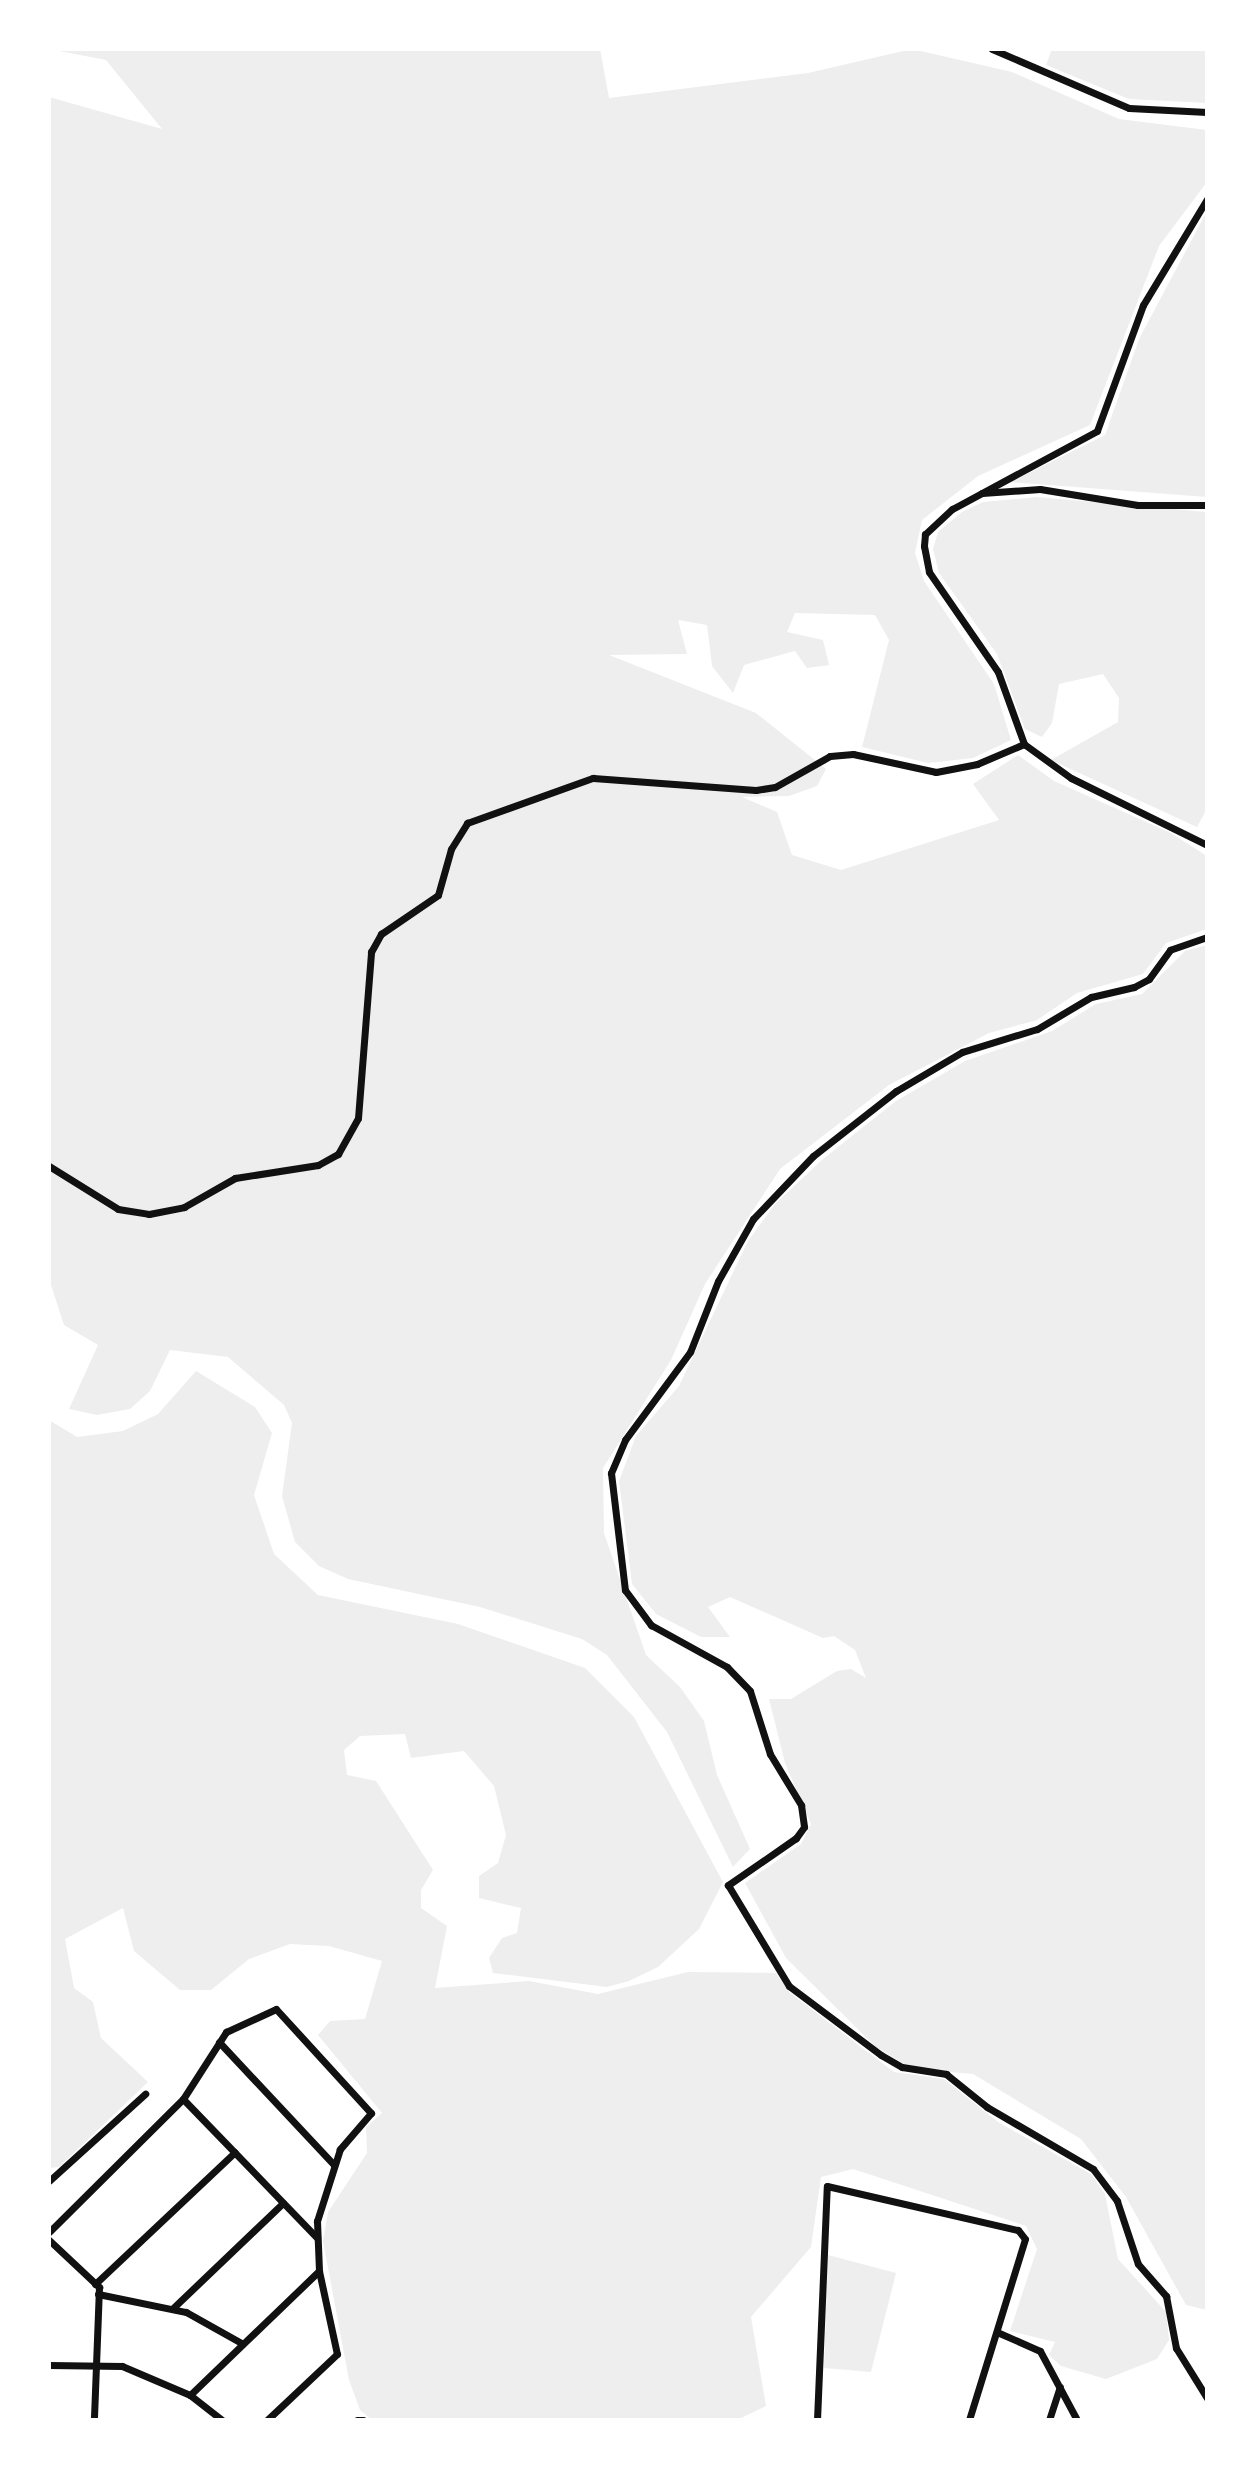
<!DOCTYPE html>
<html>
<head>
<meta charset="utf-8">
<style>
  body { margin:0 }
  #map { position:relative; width:1256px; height:2469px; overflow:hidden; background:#fff; font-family:"Public Sans",sans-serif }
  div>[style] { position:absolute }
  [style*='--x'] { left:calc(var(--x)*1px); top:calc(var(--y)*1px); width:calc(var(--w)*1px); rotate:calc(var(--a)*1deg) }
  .green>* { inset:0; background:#eee }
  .minor>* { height:7px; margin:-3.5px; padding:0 3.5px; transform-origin:3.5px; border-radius:3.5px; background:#111 }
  span { translate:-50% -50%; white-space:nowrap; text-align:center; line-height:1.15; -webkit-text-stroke:5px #fff; paint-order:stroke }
  .frame { position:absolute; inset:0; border:51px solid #fff; pointer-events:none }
</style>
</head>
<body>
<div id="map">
  <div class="green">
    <i style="clip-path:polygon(49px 49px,600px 49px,609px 98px,808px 73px,912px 49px,1012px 72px,1119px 119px,1207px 130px,1207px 182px,1159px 246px,1090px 425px,978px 476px,922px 520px,915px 553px,924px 581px,994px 684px,1011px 740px,973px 758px,928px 763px,862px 747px,889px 640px,875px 615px,795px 613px,787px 632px,823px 640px,829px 665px,807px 668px,795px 651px,744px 665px,733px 693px,712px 666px,707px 625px,678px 620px,687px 654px,609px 655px,756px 713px,826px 769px,817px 786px,789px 796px,742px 797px,777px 812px,792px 855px,841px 870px,999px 820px,973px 784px,1018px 755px,1054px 781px,1169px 832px,1207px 856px,1207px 929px,1166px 943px,1143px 974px,1077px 993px,1037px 1020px,989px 1033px,889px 1085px,780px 1169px,705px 1284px,671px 1360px,603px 1468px,604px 1533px,646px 1655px,680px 1687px,704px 1721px,717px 1775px,750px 1849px,733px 1867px,667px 1732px,607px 1655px,582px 1639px,480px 1607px,348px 1579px,319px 1566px,295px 1542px,282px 1496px,292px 1423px,284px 1405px,228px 1357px,170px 1350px,150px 1391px,130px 1409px,97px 1415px,69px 1409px,98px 1345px,64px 1325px,49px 1279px,49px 97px,162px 129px,106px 60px)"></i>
    <i style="clip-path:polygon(1052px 49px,1207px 49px,1207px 103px,1129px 99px,1046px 65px)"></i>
    <i style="clip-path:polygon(1207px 211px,1207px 497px,1011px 482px,1105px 435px,1139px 339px)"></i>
    <i style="clip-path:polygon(1037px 497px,1207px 512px,1207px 809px,1197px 827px,1051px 760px,1118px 722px,1119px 698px,1103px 674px,1059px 684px,1052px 723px,1042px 737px,1025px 729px,997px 654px,939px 573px,933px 549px,938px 532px,962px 512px,983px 502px)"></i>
    <i style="clip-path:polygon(1207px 945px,1207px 2310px,1186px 2305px,1126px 2197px,1081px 2139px,973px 2074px,913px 2069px,876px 2047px,786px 1958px,745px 1883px,801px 1844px,811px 1824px,785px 1763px,769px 1699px,791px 1699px,837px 1671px,851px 1669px,866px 1678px,855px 1650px,834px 1636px,823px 1638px,730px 1597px,708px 1607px,730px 1637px,701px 1637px,656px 1614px,632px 1584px,619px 1481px,636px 1436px,679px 1386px,748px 1241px,775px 1204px,823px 1159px,896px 1101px,965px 1061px,1052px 1031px,1096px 1004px,1142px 994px,1185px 951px)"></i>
    <i style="clip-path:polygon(196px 1371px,255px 1407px,272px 1433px,254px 1495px,274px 1554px,318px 1595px,458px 1624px,585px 1668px,634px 1717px,723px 1882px,699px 1929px,658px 1967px,629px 1981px,607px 1987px,493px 1973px,489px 1958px,502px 1938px,517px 1933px,521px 1908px,479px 1898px,479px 1876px,498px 1863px,506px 1835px,494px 1786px,464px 1751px,411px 1758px,405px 1734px,360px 1736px,344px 1750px,347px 1775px,376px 1781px,433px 1870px,421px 1890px,421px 1908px,447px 1926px,435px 1988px,529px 1981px,598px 1994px,688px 1972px,776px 1973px,789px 1992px,894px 2072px,944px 2079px,998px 2122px,1091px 2174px,1105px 2194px,1118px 2259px,1166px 2312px,1169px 2340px,1157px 2359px,1106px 2379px,1061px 2366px,1049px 2355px,1055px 2342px,1010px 2331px,1037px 2249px,1026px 2226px,853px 2169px,821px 2177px,811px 2247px,751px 2317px,766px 2406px,737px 2420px,372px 2420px,360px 2410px,349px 2380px,323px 2241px,328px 2212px,367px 2153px,366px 2127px,382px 2113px,318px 2035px,330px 2021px,365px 2019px,382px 1961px,329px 1946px,290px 1944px,249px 1959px,211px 1990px,180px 1990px,134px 1951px,123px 1908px,65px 1939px,74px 1988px,93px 2002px,101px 2038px,148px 2082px,59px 2167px,49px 2168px,49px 1420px,77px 1437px,123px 1431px,158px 1414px)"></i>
    <i style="clip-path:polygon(828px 2255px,896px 2273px,871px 2372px,824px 2368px)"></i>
  </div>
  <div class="minor">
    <i style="--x:992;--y:49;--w:149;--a:23.3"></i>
    <i style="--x:1129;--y:108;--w:78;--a:2.9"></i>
    <i style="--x:1207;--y:199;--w:124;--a:121.1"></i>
    <i style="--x:1143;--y:305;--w:134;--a:110.1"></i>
    <i style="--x:1097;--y:431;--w:165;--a:151.7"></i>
    <i style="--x:952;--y:509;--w:37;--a:137"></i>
    <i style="--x:925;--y:534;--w:12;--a:95"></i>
    <i style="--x:924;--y:546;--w:26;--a:79"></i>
    <i style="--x:929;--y:572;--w:121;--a:55.4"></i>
    <i style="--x:998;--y:672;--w:77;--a:70.1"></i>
    <i style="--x:1024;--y:744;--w:58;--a:35.9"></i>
    <i style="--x:1071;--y:778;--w:152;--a:26.2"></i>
    <i style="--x:982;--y:493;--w:58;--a:-3.9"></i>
    <i style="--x:1040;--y:489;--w:99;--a:9.3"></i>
    <i style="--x:1138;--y:505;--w:69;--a:0"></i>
    <i style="--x:1207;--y:937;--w:39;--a:161"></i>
    <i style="--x:1170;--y:950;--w:36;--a:126"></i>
    <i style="--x:1149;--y:979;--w:17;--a:152"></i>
    <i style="--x:1134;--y:987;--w:44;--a:166.9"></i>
    <i style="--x:1091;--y:997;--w:63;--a:149.3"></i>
    <i style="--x:1037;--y:1029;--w:78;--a:163"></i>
    <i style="--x:962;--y:1052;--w:77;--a:149.4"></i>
    <i style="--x:896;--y:1091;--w:105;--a:141.9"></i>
    <i style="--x:813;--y:1156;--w:87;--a:133.6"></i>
    <i style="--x:753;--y:1219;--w:71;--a:119.4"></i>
    <i style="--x:718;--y:1281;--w:76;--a:111.5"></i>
    <i style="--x:690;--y:1352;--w:109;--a:126.5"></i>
    <i style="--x:625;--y:1440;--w:36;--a:113"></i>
    <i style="--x:611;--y:1473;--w:118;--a:83.2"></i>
    <i style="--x:625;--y:1590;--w:44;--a:53.4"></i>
    <i style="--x:651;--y:1625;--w:87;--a:28.9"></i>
    <i style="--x:727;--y:1667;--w:33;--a:46"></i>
    <i style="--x:750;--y:1691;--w:66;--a:72.4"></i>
    <i style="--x:770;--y:1754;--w:60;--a:58.7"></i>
    <i style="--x:801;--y:1805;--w:22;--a:82"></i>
    <i style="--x:804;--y:1827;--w:14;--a:126"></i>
    <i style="--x:796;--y:1838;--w:83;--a:145.3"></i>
    <i style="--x:728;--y:1885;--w:118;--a:58.9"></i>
    <i style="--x:789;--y:1986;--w:115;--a:36.9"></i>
    <i style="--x:881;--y:2055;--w:24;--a:30"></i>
    <i style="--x:902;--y:2067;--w:45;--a:9"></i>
    <i style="--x:946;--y:2074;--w:53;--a:38.8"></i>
    <i style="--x:987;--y:2107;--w:123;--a:30.3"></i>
    <i style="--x:1093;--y:2169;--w:40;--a:53"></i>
    <i style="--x:1117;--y:2201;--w:66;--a:71.6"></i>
    <i style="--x:1138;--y:2264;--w:43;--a:48.8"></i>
    <i style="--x:1166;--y:2296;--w:53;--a:79.1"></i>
    <i style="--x:1176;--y:2348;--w:59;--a:58.2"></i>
    <i style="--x:49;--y:1166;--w:81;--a:31.9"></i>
    <i style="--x:118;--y:1209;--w:31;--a:9"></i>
    <i style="--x:149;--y:1214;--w:36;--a:-11"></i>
    <i style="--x:184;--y:1207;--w:59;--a:-29.6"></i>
    <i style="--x:235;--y:1178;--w:84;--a:-8.9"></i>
    <i style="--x:318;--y:1165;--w:23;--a:-29"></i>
    <i style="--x:338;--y:1154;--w:41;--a:-60.9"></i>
    <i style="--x:358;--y:1118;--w:167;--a:-85.5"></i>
    <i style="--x:371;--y:952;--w:21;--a:-61"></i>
    <i style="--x:381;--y:934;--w:69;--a:-34.4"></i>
    <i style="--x:438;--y:895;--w:48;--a:-74.2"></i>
    <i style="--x:451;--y:849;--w:31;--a:-58"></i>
    <i style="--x:467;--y:823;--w:134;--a:-19.7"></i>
    <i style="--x:593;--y:778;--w:163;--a:4.2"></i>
    <i style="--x:756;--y:790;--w:19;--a:-9"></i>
    <i style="--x:775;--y:787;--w:63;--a:-29.4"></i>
    <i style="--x:830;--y:756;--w:23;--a:-5"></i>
    <i style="--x:853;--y:754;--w:85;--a:12.2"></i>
    <i style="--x:936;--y:772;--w:42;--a:-11"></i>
    <i style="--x:977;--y:764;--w:51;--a:-23.1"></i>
    <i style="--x:219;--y:2042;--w:168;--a:46.9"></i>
    <i style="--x:183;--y:2099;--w:193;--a:46"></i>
    <i style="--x:49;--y:2181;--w:130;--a:-42.2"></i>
    <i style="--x:49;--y:2232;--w:189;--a:-44.8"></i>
    <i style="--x:183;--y:2099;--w:80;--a:-57.3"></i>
    <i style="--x:226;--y:2032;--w:55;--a:-24.7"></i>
    <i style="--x:276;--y:2009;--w:141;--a:47.6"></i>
    <i style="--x:371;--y:2113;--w:48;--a:130.7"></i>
    <i style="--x:340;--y:2149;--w:76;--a:107.7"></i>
    <i style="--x:317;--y:2221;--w:50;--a:87.7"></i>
    <i style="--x:319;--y:2271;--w:85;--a:77.8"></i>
    <i style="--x:337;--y:2354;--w:96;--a:136.7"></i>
    <i style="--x:49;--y:2240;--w:69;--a:43.2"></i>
    <i style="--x:99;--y:2287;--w:133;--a:92.2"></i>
    <i style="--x:95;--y:2284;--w:192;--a:-43.3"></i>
    <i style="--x:98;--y:2294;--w:90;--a:11.6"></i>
    <i style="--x:186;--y:2312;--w:65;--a:29.3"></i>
    <i style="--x:173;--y:2308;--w:152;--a:-43.7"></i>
    <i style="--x:997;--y:2332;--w:47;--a:23.8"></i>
    <i style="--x:1040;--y:2351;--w:78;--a:61.8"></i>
    <i style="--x:49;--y:2365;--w:73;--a:0.8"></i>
    <i style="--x:122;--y:2366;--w:74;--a:23.1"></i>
    <i style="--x:190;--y:2395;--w:41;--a:38"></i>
    <i style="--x:190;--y:2395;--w:179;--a:-43.9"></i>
    <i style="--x:357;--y:2420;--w:6;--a:0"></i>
    <i style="--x:817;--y:2420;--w:234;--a:-87.6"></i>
    <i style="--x:827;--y:2186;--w:196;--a:13"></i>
    <i style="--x:1018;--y:2230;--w:11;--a:52"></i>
    <i style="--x:1025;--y:2239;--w:189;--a:107.2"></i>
    <i style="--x:1049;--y:2420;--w:35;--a:-72"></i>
  </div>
  <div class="frame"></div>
</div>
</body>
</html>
